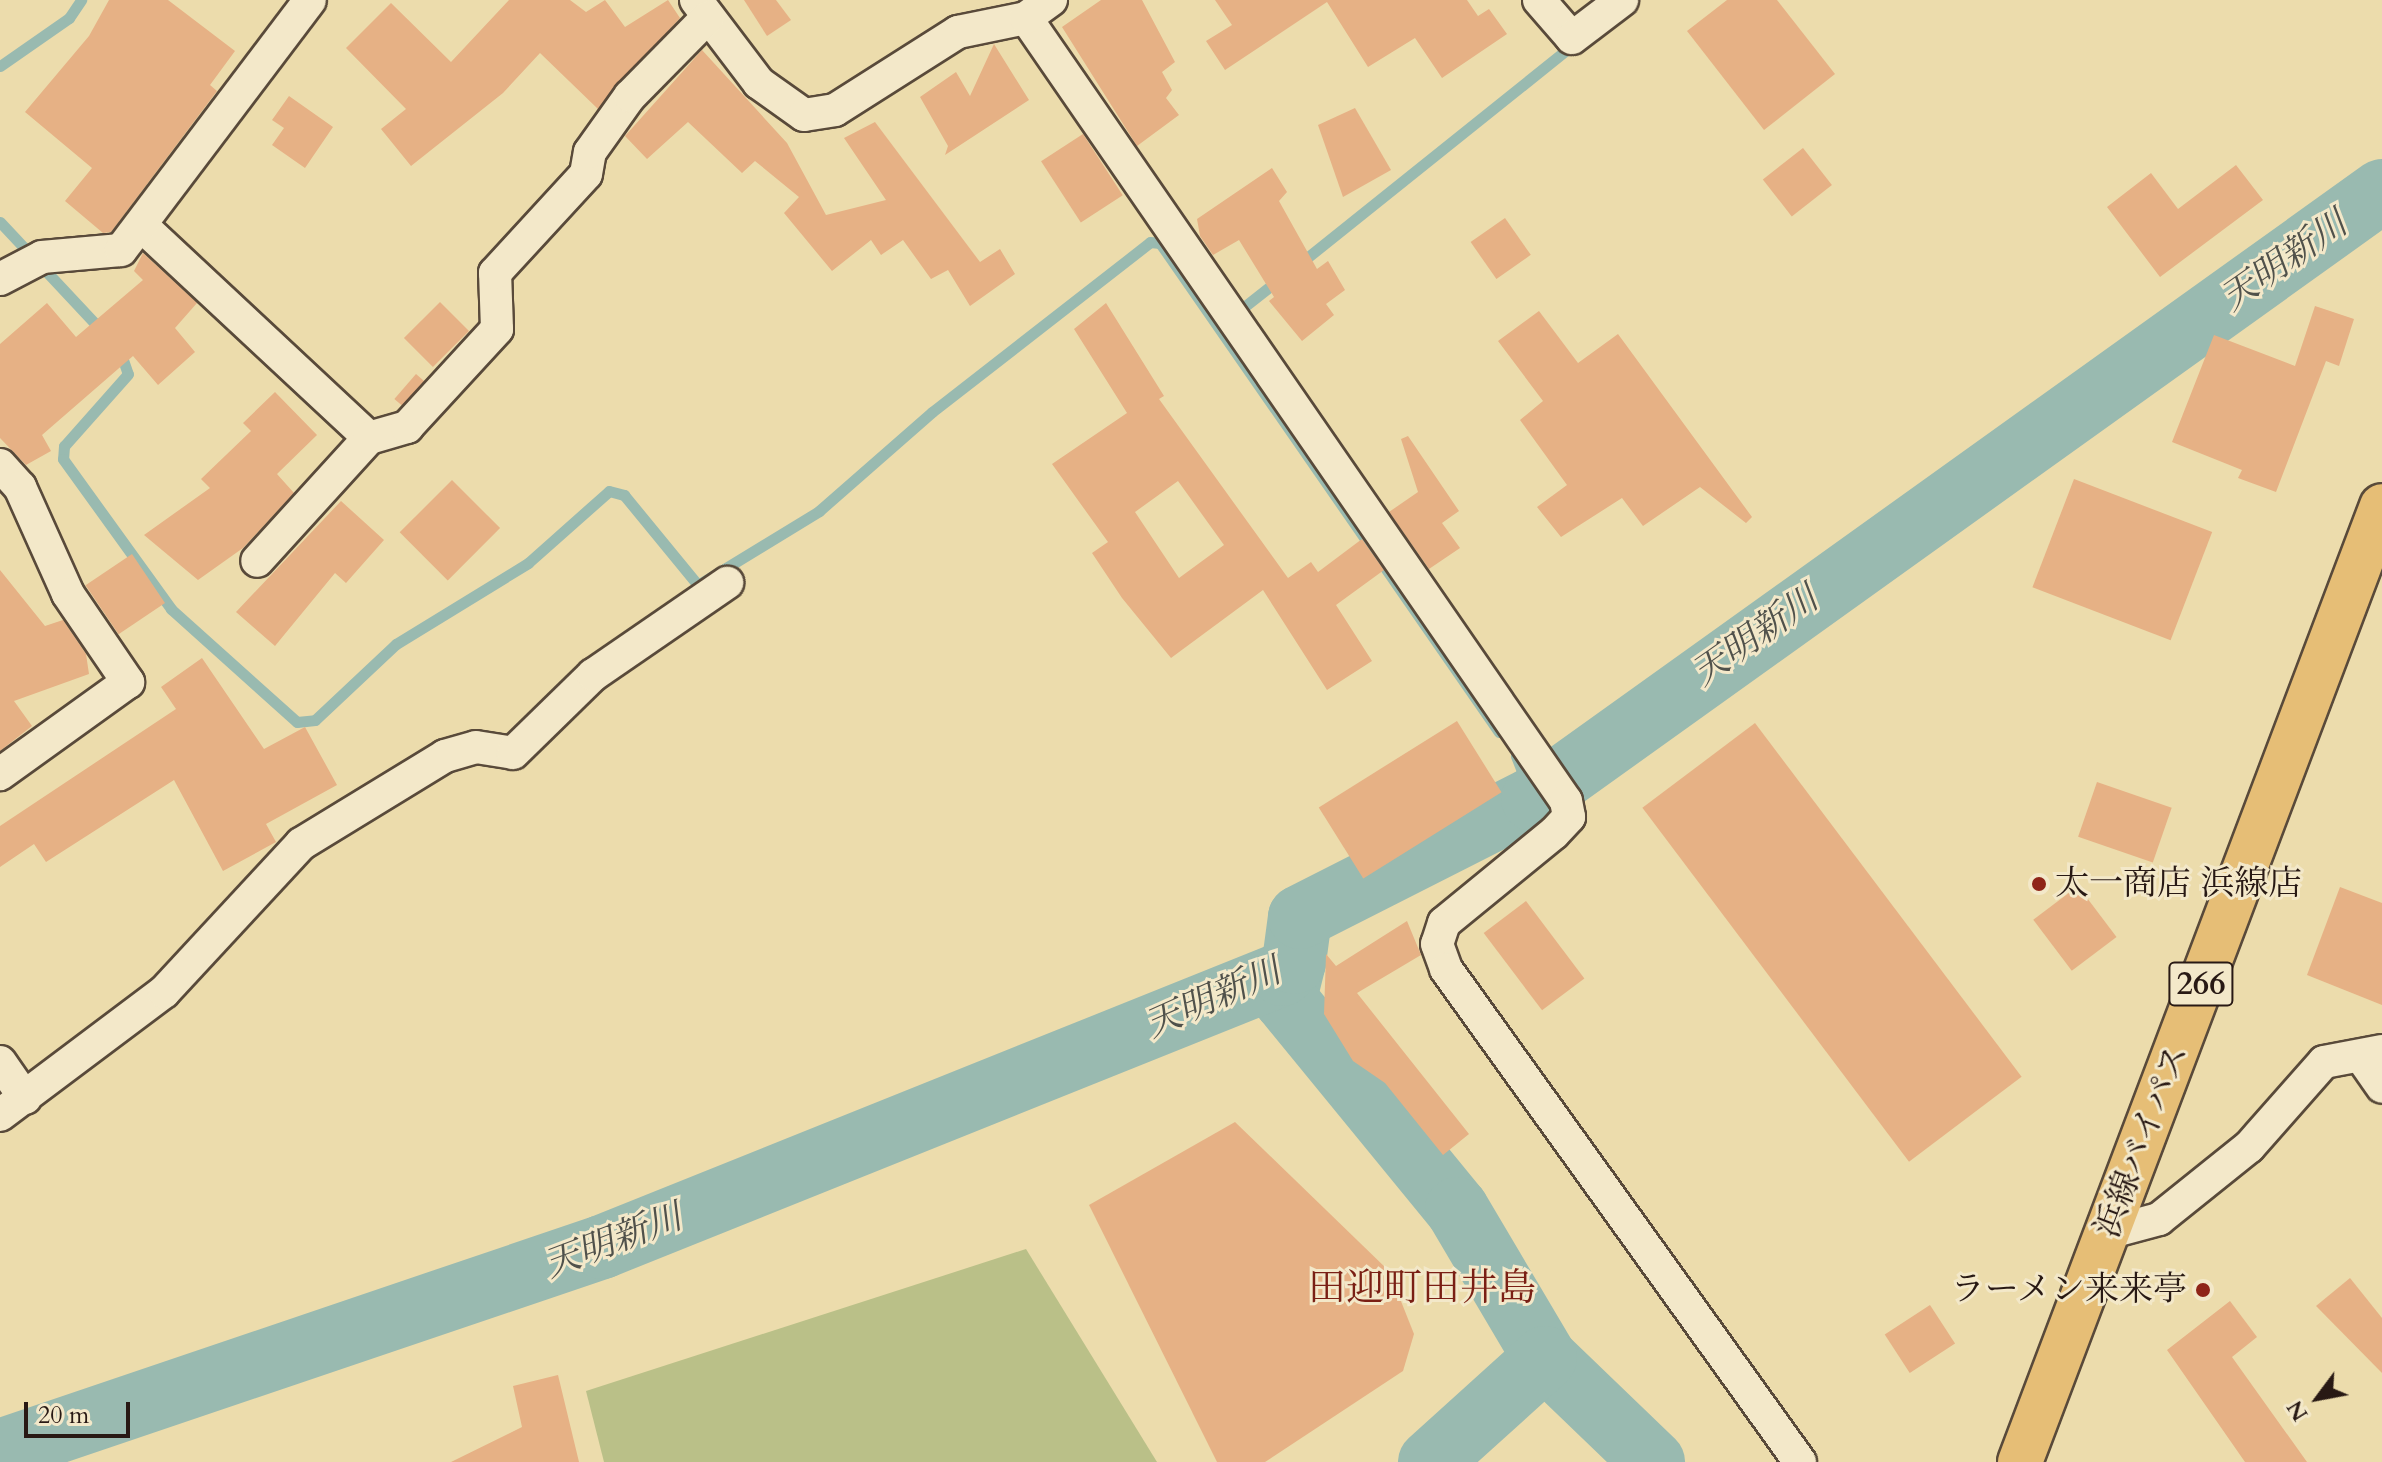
<!DOCTYPE html>
<html>
<head>
<meta charset="utf-8">
<style>
  body { margin:0 }
  #map { position:relative; width:2382px; height:1462px; overflow:hidden; background:#ecdcac; font-family:Cardo,"Noto Serif JP",serif }
  div>[style] { position:absolute }
  [style*='--x'] { left:calc(var(--x)*1px); top:calc(var(--y)*1px); width:calc(var(--w)*1px); rotate:calc(var(--a)*1deg) }
  .green>* { inset:0; background:#bac088 }
  .stream>* { height:11px; margin:-5.5px; padding:0 5.5px; transform-origin:5.5px; border-radius:5.5px; background:#99bab0 }
  .river>* { height:64px; margin:-32px; padding:0 32px; transform-origin:32px; border-radius:32px; background:#99bab0 }
  .building>* { inset:0; background:#e6b185; transform-origin:0 0 }
  .roads { filter:drop-shadow(2px 0 #594a3a) drop-shadow(-2px 0 #594a3a) drop-shadow(0 2px #594a3a) drop-shadow(0 -2px #594a3a) }
  .minor>* { height:32px; margin:-16px; padding:0 16px; transform-origin:16px; border-radius:16px; background:#f3e8c9 }
  .trunk>* { height:44px; margin:-22px; padding:0 22px; transform-origin:22px; border-radius:22px; background:#e6be76 }
  .dots>* { width:22px; height:22px; translate:-50% -50%; box-sizing:border-box; border:4px solid #f3e8c9; border-radius:50% }
  span { translate:-50% -50%; white-space:nowrap; text-align:center; line-height:1.15; -webkit-text-stroke:6px #f3e8c9; paint-order:stroke }
  .shield-label span { padding:2px 6px; background:#f3e8c9; border:2px solid; border-radius:6px; -webkit-text-stroke-width:0 }
  .shield-label { font-size:32px; color:#281914; font-weight:700 }
  .poi-label { font-size:34px; color:#281914 }
  .left { translate:0 -50%; text-align:left }
  .right { translate:-100% -50%; text-align:right }
  .street-label { font-size:34px; color:#281914 }
  .water-label { font-size:36px; color:#50514b; font-style:italic }
  .quarter-label { font-size:38px; color:#7a1f14 }
  .north { position:absolute; left:2278px; top:1358px; width:80px; height:80px; -webkit-text-stroke:6px #f3e8c9; paint-order:stroke; rotate:238deg; font-size:22px; font-weight:700; line-height:32px; text-align:center; color:#281914 }
  .north::after { content:''; display:block; margin:auto; width:28px; height:36px; background:#281914; clip-path:polygon(50% 0,100% 100%,50% 72%,0 100%) }
  .scale { position:absolute; left:24px; top:1402px; width:106px; height:36px; box-sizing:border-box; border:4px solid #281914; border-top:0; padding-left:10px; font-size:24px; line-height:28px; white-space:nowrap; color:#281914; -webkit-text-stroke:6px #f3e8c9; paint-order:stroke }
</style>
</head>
<body>
<div id="map">
  <div class="green">
    <i style="clip-path:polygon(1026px 1249px,1157px 1462px,604px 1462px,586px 1391px)"></i>
  </div>
  <div class="stream">
    <i style="--x:0;--y:66;--w:84;--a:-34.8"></i>
    <i style="--x:69;--y:18;--w:22;--a:-56"></i>
    <i style="--x:0;--y:222;--w:151;--a:46.9"></i>
    <i style="--x:1298;--y:265;--w:355;--a:-38.7"></i>
    <i style="--x:1235;--y:314;--w:55;--a:-38.3"></i>
    <i style="--x:120;--y:351;--w:24;--a:71"></i>
    <i style="--x:128;--y:374;--w:96;--a:131.6"></i>
    <i style="--x:64;--y:446;--w:13;--a:94"></i>
    <i style="--x:63;--y:459;--w:185;--a:54.2"></i>
    <i style="--x:171;--y:609;--w:169;--a:41.9"></i>
    <i style="--x:297;--y:722;--w:18;--a:-6"></i>
    <i style="--x:315;--y:720;--w:111;--a:-43.2"></i>
    <i style="--x:396;--y:644;--w:155;--a:-31.5"></i>
    <i style="--x:528;--y:563;--w:108;--a:-41.6"></i>
    <i style="--x:609;--y:491;--w:16;--a:15"></i>
    <i style="--x:624;--y:495;--w:117;--a:50.6"></i>
    <i style="--x:698;--y:585;--w:142;--a:-31.4"></i>
    <i style="--x:819;--y:511;--w:150;--a:-41.2"></i>
    <i style="--x:932;--y:412;--w:276;--a:-37.9"></i>
    <i style="--x:1150;--y:242;--w:10;--a:6"></i>
    <i style="--x:1160;--y:243;--w:595;--a:55.27"></i>
    <i style="--x:1516;--y:756;--w:46;--a:68.4"></i>
  </div>
  <div class="river">
    <i style="--x:1294;--y:962;--w:38;--a:104"></i>
    <i style="--x:1285;--y:999;--w:271;--a:50.7"></i>
    <i style="--x:1457;--y:1209;--w:173;--a:59.4"></i>
    <i style="--x:1545;--y:1358;--w:150;--a:43.9"></i>
    <i style="--x:0;--y:1451;--w:636;--a:-18.72"></i>
    <i style="--x:602;--y:1247;--w:733;--a:-21.87"></i>
    <i style="--x:1282;--y:974;--w:17;--a:-45"></i>
    <i style="--x:1294;--y:962;--w:45;--a:-82.4"></i>
    <i style="--x:1300;--y:917;--w:261;--a:-26.9"></i>
    <i style="--x:1533;--y:799;--w:1044;--a:-35.61"></i>
    <i style="--x:1430;--y:1462;--w:155;--a:-42.1"></i>
  </div>
  <div class="building">
    <i style="clip-path:polygon(109px 0,168px 0,235px 51px,210px 85px,217px 91px,111px 232px,103px 233px,65px 201px,92px 168px,25px 112px,89px 36px)"></i>
    <i style="clip-path:polygon(509px 0,570px 0,586px 12px,605px 0,625px 27px,668px 0,680px 18px,598px 109px,540px 53px,503px 93px,411px 166px,381px 129px,406px 109px,346px 48px,391px 3px,451px 62px)"></i>
    <i style="clip-path:polygon(744px 0,776px 0,791px 20px,767px 36px)"></i>
    <i style="clip-path:polygon(1101px 0,1142px 0,1175px 62px,1162px 72px,1172px 90px,1166px 98px,1179px 115px,1137px 146px,1062px 27px)"></i>
    <i style="clip-path:polygon(1215px 0,1467px 0,1478px 16px,1489px 9px,1507px 34px,1442px 78px,1415px 38px,1368px 67px,1327px 2px,1225px 70px,1206px 41px,1232px 25px)"></i>
    <i style="clip-path:polygon(1727px 0,1777px 0,1835px 74px,1764px 130px,1687px 31px)"></i>
    <i style="clip-path:polygon(994px 44px,1029px 100px,945px 155px,948px 146px,920px 97px,956px 72px,970px 96px)"></i>
    <i style="clip-path:polygon(702px 50px,787px 143px,826px 215px,886px 200px,844px 138px,875px 122px,980px 262px,1000px 249px,1015px 274px,970px 306px,948px 270px,931px 279px,903px 240px,881px 255px,871px 240px,832px 271px,784px 213px,799px 197px,755px 161px,742px 173px,688px 122px,647px 159px,625px 136px)"></i>
    <i style="clip-path:polygon(289px 96px,333px 127px,305px 168px,272px 145px,284px 128px,272px 120px)"></i>
    <i style="clip-path:polygon(1355px 108px,1391px 170px,1343px 197px,1318px 125px)"></i>
    <i style="left:1083px;top:134px;width:73px;height:50px;rotate:57deg"></i>
    <i style="left:1803px;top:148px;width:47px;height:51px;rotate:52deg"></i>
    <i style="clip-path:polygon(2236px 165px,2263px 200px,2160px 277px,2107px 207px,2151px 173px,2178px 209px)"></i>
    <i style="clip-path:polygon(1272px 168px,1287px 192px,1279px 201px,1317px 269px,1328px 261px,1345px 290px,1326px 304px,1334px 315px,1302px 341px,1269px 301px,1274px 297px,1239px 240px,1213px 255px,1200px 236px,1197px 219px)"></i>
    <i style="left:1505px;top:218px;width:45px;height:42px;rotate:55deg"></i>
    <i style="clip-path:polygon(143px 253px,197px 303px,175px 328px,195px 352px,158px 385px,133px 356px,42px 435px,51px 451px,26px 465px,0 438px,0 344px,47px 303px,76px 337px,143px 280px,134px 271px)"></i>
    <i style="left:440px;top:302px;width:41px;height:51px;rotate:45deg"></i>
    <i style="clip-path:polygon(evenodd,1106px 303px,1164px 396px,1159px 399px,1288px 578px,1311px 562px,1318px 572px,1362px 539px,1384px 570px,1336px 605px,1372px 661px,1327px 690px,1263px 590px,1171px 658px,1122px 598px,1092px 553px,1108px 542px,1052px 464px,1127px 413px,1074px 329px,1106px 303px,1178px 481px,1224px 545px,1179px 578px,1135px 512px,1178px 481px)"></i>
    <i style="clip-path:polygon(2315px 306px,2354px 319px,2339px 366px,2326px 361px,2276px 492px,2238px 478px,2242px 470px,2172px 442px,2214px 335px,2295px 366px)"></i>
    <i style="clip-path:polygon(1539px 311px,1578px 363px,1618px 334px,1752px 517px,1746px 523px,1700px 487px,1643px 526px,1622px 498px,1561px 537px,1537px 507px,1567px 485px,1520px 420px,1543px 401px,1498px 341px)"></i>
    <i style="left:416px;top:374px;width:11px;height:33px;rotate:41deg"></i>
    <i style="clip-path:polygon(275px 392px,317px 435px,277px 474px,294px 493px,243px 548px,198px 580px,144px 535px,210px 488px,201px 479px,251px 431px,243px 423px)"></i>
    <i style="clip-path:polygon(1408px 436px,1459px 511px,1442px 523px,1460px 548px,1429px 569px,1389px 512px,1418px 492px,1401px 439px)"></i>
    <i style="left:2074px;top:479px;width:148px;height:116px;rotate:21deg"></i>
    <i style="left:452px;top:480px;width:68px;height:74px;rotate:45deg"></i>
    <i style="clip-path:polygon(341px 501px,384px 540px,346px 583px,335px 573px,275px 646px,236px 612px)"></i>
    <i style="left:132px;top:554px;width:59px;height:56px;rotate:56deg"></i>
    <i style="clip-path:polygon(0 570px,45px 626px,63px 620px,86px 654px,89px 674px,14px 701px,32px 726px,0 751px)"></i>
    <i style="clip-path:polygon(202px 658px,264px 749px,305px 727px,337px 785px,266px 824px,276px 842px,223px 871px,174px 780px,46px 862px,34px 844px,0 867px,0 826px,176px 709px,161px 687px)"></i>
    <i style="left:1457px;top:721px;width:84px;height:163px;rotate:58deg"></i>
    <i style="left:1755px;top:723px;width:443px;height:141px;rotate:53deg"></i>
    <i style="left:2097px;top:782px;width:79px;height:58px;rotate:19deg"></i>
    <i style="left:2078px;top:886px;width:64px;height:56px;rotate:53deg"></i>
    <i style="clip-path:polygon(2340px 887px,2382px 903px,2382px 1005px,2307px 975px)"></i>
    <i style="left:1526px;top:901px;width:97px;height:53px;rotate:53deg"></i>
    <i style="clip-path:polygon(1407px 921px,1421px 955px,1357px 993px,1469px 1134px,1443px 1155px,1385px 1083px,1353px 1061px,1324px 1014px,1326px 954px,1336px 966px)"></i>
    <i style="clip-path:polygon(1235px 1122px,1389px 1271px,1414px 1334px,1403px 1371px,1265px 1462px,1217px 1462px,1089px 1205px)"></i>
    <i style="clip-path:polygon(2350px 1278px,2382px 1318px,2382px 1373px,2316px 1306px)"></i>
    <i style="clip-path:polygon(2230px 1301px,2257px 1337px,2232px 1357px,2307px 1462px,2245px 1462px,2167px 1350px)"></i>
    <i style="left:1930px;top:1305px;width:46px;height:54px;rotate:57deg"></i>
    <i style="clip-path:polygon(558px 1375px,579px 1462px,451px 1462px,522px 1427px,513px 1386px)"></i>
  </div>
  <div class="roads">
    <div class="minor">
      <i style="--x:696;--y:0;--w:104;--a:52.8"></i>
      <i style="--x:759;--y:83;--w:55;--a:35.4"></i>
      <i style="--x:804;--y:115;--w:31;--a:-9"></i>
      <i style="--x:835;--y:110;--w:146;--a:-32.4"></i>
      <i style="--x:958;--y:32;--w:69;--a:-11.6"></i>
      <i style="--x:1026;--y:18;--w:951;--a:55.41"></i>
      <i style="--x:1566;--y:801;--w:16;--a:79"></i>
      <i style="--x:1569;--y:817;--w:22;--a:133"></i>
      <i style="--x:1554;--y:833;--w:142;--a:140.7"></i>
      <i style="--x:1444;--y:923;--w:22;--a:108"></i>
      <i style="--x:1437;--y:944;--w:27;--a:70"></i>
      <i style="--x:1446;--y:969;--w:607;--a:54.32"></i>
      <i style="--x:1539;--y:0;--w:50;--a:49"></i>
      <i style="--x:1572;--y:38;--w:63;--a:-37.2"></i>
      <i style="--x:1026;--y:18;--w:31;--a:-36"></i>
      <i style="--x:142;--y:226;--w:311;--a:43"></i>
      <i style="--x:369;--y:438;--w:166;--a:132.3"></i>
      <i style="--x:0;--y:279;--w:47;--a:-27.6"></i>
      <i style="--x:42;--y:257;--w:79;--a:-5.1"></i>
      <i style="--x:121;--y:250;--w:313;--a:-52.9"></i>
      <i style="--x:369;--y:438;--w:40;--a:-16"></i>
      <i style="--x:407;--y:427;--w:133;--a:-47.4"></i>
      <i style="--x:497;--y:329;--w:56;--a:-92"></i>
      <i style="--x:495;--y:273;--w:134;--a:-47.4"></i>
      <i style="--x:586;--y:174;--w:22;--a:-80"></i>
      <i style="--x:590;--y:152;--w:69;--a:-54.5"></i>
      <i style="--x:630;--y:96;--w:111;--a:-45.4"></i>
      <i style="--x:0;--y:465;--w:30;--a:48"></i>
      <i style="--x:20;--y:487;--w:117;--a:65.8"></i>
      <i style="--x:68;--y:594;--w:107;--a:55.7"></i>
      <i style="--x:128;--y:682;--w:158;--a:144.3"></i>
      <i style="--x:2362;--y:1058;--w:35;--a:55"></i>
      <i style="--x:0;--y:1062;--w:44;--a:55.2"></i>
      <i style="--x:0;--y:1115;--w:205;--a:-36.9"></i>
      <i style="--x:164;--y:992;--w:202;--a:-47.2"></i>
      <i style="--x:301;--y:844;--w:169;--a:-31.4"></i>
      <i style="--x:445;--y:756;--w:32;--a:-16"></i>
      <i style="--x:476;--y:747;--w:37;--a:9"></i>
      <i style="--x:513;--y:753;--w:112;--a:-44.3"></i>
      <i style="--x:593;--y:675;--w:163;--a:-34.5"></i>
      <i style="--x:2107;--y:1233;--w:54;--a:-15.1"></i>
      <i style="--x:2159;--y:1219;--w:115;--a:-38.7"></i>
      <i style="--x:2249;--y:1147;--w:113;--a:-48.6"></i>
      <i style="--x:2324;--y:1062;--w:59;--a:-10.7"></i>
    </div>
    <div class="trunk">
      <i style="--x:2020;--y:1462;--w:1022;--a:-69.26"></i>
    </div>
  </div>
  <div class="dots">
    <i style="left:2039px;top:884px;background:#8f2418"></i>
    <i style="left:2203px;top:1290px;background:#8f2418"></i>
  </div>
  <div class="shield-label">
    <span style="left:2201px;top:984px">266</span>
  </div>
  <div class="poi-label">
    <span class="left" style="left:2055px;top:884px">太一商店 浜線店</span>
    <span class="right" style="left:2187px;top:1290px">ラーメン来来亭</span>
  </div>
  <div class="street-label">
    <span style="left:2142px;top:1141px;rotate:-69deg">浜線バイパス</span>
  </div>
  <div class="water-label">
    <span style="left:2284px;top:261px;rotate:-35deg">天明新川</span>
    <span style="left:1755px;top:636px;rotate:-35deg">天明新川</span>
    <span style="left:1213px;top:998px;rotate:-24deg">天明新川</span>
    <span style="left:613px;top:1241px;rotate:-21deg">天明新川</span>
  </div>
  <div class="quarter-label">
    <span style="left:1422px;top:1289px">田迎町田井島</span>
  </div>
  <div class="north">N</div>
  <div class="scale">20 m</div>
</div>
</body>
</html>
